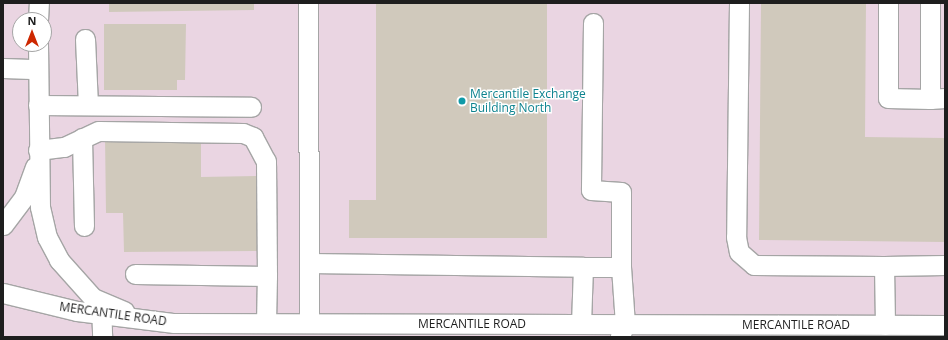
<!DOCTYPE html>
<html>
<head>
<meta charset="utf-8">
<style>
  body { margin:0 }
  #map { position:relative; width:948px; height:340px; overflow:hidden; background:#f0eee3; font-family:"Open Sans",sans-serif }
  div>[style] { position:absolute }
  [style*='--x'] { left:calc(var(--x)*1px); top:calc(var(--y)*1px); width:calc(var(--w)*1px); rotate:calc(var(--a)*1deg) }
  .industrial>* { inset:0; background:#ead5e2 }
  .building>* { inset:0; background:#d0c9bc }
  .roads { filter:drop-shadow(1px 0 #a5a5a5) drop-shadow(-1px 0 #a5a5a5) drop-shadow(0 1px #a5a5a5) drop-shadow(0 -1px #a5a5a5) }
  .minor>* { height:19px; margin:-9.5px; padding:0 9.5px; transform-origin:9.5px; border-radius:9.5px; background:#fff }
  .dots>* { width:11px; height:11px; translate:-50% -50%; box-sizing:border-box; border:2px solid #fff; border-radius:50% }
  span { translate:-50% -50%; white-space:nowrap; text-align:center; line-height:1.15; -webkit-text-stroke:3px #fff; paint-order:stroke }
  .culture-label { font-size:12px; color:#0d838f }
  .left { translate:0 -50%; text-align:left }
  .street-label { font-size:12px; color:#1e1e1e }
  .frame { position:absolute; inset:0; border:4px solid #1e1e1e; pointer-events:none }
  .north { position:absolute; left:12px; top:12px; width:40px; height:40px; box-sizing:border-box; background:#fff; border:1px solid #a5a5a5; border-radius:50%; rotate:0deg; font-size:11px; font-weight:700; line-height:16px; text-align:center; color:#1e1e1e }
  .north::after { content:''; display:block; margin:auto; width:14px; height:18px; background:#cd2700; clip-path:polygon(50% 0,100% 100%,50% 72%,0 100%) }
</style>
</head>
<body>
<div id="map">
  <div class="industrial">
    <i style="clip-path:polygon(evenodd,3px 3px,945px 3px,945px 337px,3px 337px,3px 3px,20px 20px,44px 20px,44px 44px,20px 44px,20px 20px)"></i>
  </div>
  <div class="building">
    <i style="clip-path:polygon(109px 3px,254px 3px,254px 10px,109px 12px)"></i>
    <i style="clip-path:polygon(376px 3px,547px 3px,547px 238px,349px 238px,349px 200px,376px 200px)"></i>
    <i style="clip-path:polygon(761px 3px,866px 3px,865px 137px,945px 138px,945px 242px,759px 240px)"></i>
    <i style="clip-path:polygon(104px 24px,186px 24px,185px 80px,177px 80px,177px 90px,104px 90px)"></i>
    <i style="clip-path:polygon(105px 137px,201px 137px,201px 177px,257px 176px,258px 251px,124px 252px,123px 213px,106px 213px)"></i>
  </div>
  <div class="roads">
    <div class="minor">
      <i style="--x:308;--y:3;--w:320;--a:89.8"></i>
      <i style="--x:739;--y:3;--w:234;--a:90.7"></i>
      <i style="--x:736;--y:237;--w:15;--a:79"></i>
      <i style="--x:739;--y:252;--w:20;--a:41"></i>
      <i style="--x:754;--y:265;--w:130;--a:0.4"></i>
      <i style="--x:884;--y:266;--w:59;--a:89"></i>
      <i style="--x:888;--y:3;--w:95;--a:90"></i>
      <i style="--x:888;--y:98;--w:42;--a:1.4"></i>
      <i style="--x:930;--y:3;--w:96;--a:90"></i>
      <i style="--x:930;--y:99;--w:15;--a:-4"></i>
      <i style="--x:38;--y:20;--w:17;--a:-87"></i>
      <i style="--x:593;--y:23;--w:167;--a:90.7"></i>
      <i style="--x:591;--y:190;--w:30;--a:4"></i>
      <i style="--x:621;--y:192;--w:75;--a:90"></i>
      <i style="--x:85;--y:39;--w:65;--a:87.4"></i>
      <i style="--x:38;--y:44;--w:163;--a:89.3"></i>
      <i style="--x:40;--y:207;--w:31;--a:77"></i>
      <i style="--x:47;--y:237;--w:26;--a:62"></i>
      <i style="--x:59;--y:260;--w:51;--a:48.2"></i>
      <i style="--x:93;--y:298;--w:34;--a:23"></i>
      <i style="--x:3;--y:68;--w:35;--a:2"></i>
      <i style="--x:38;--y:105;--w:213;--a:0.5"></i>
      <i style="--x:82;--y:138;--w:88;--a:88.7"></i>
      <i style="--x:38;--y:150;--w:26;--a:-7"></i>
      <i style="--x:64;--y:147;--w:38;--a:-25"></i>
      <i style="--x:99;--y:131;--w:144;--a:0.8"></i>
      <i style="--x:243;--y:133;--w:11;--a:22"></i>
      <i style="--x:253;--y:137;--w:27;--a:62"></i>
      <i style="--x:266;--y:161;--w:115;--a:89.5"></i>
      <i style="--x:267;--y:276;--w:132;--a:-179.1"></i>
      <i style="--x:3;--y:225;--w:35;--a:-53"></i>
      <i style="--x:24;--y:197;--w:32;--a:-70"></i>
      <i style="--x:309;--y:263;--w:274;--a:0.8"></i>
      <i style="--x:583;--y:267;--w:57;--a:92"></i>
      <i style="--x:884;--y:266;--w:61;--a:-0.9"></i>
      <i style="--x:583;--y:267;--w:38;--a:0"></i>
      <i style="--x:621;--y:267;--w:57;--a:86"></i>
      <i style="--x:625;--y:324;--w:13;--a:113"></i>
      <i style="--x:3;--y:293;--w:76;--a:13.7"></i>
      <i style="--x:77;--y:311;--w:98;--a:7.1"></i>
      <i style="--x:174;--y:323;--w:771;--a:0.15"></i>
      <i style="--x:101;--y:303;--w:34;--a:88"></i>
      <i style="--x:266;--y:323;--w:47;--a:-88.8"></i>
    </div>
  </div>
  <div class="dots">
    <i style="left:462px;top:101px;background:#0f9aa8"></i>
  </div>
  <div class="culture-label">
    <span class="left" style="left:470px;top:101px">Mercantile Exchange<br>Building North</span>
  </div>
  <div class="street-label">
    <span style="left:113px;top:314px;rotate:8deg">MERCANTILE ROAD</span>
    <span style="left:472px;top:324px">MERCANTILE ROAD</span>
    <span style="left:796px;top:325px">MERCANTILE ROAD</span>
  </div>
  <div class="frame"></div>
  <div class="north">N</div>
</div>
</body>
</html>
